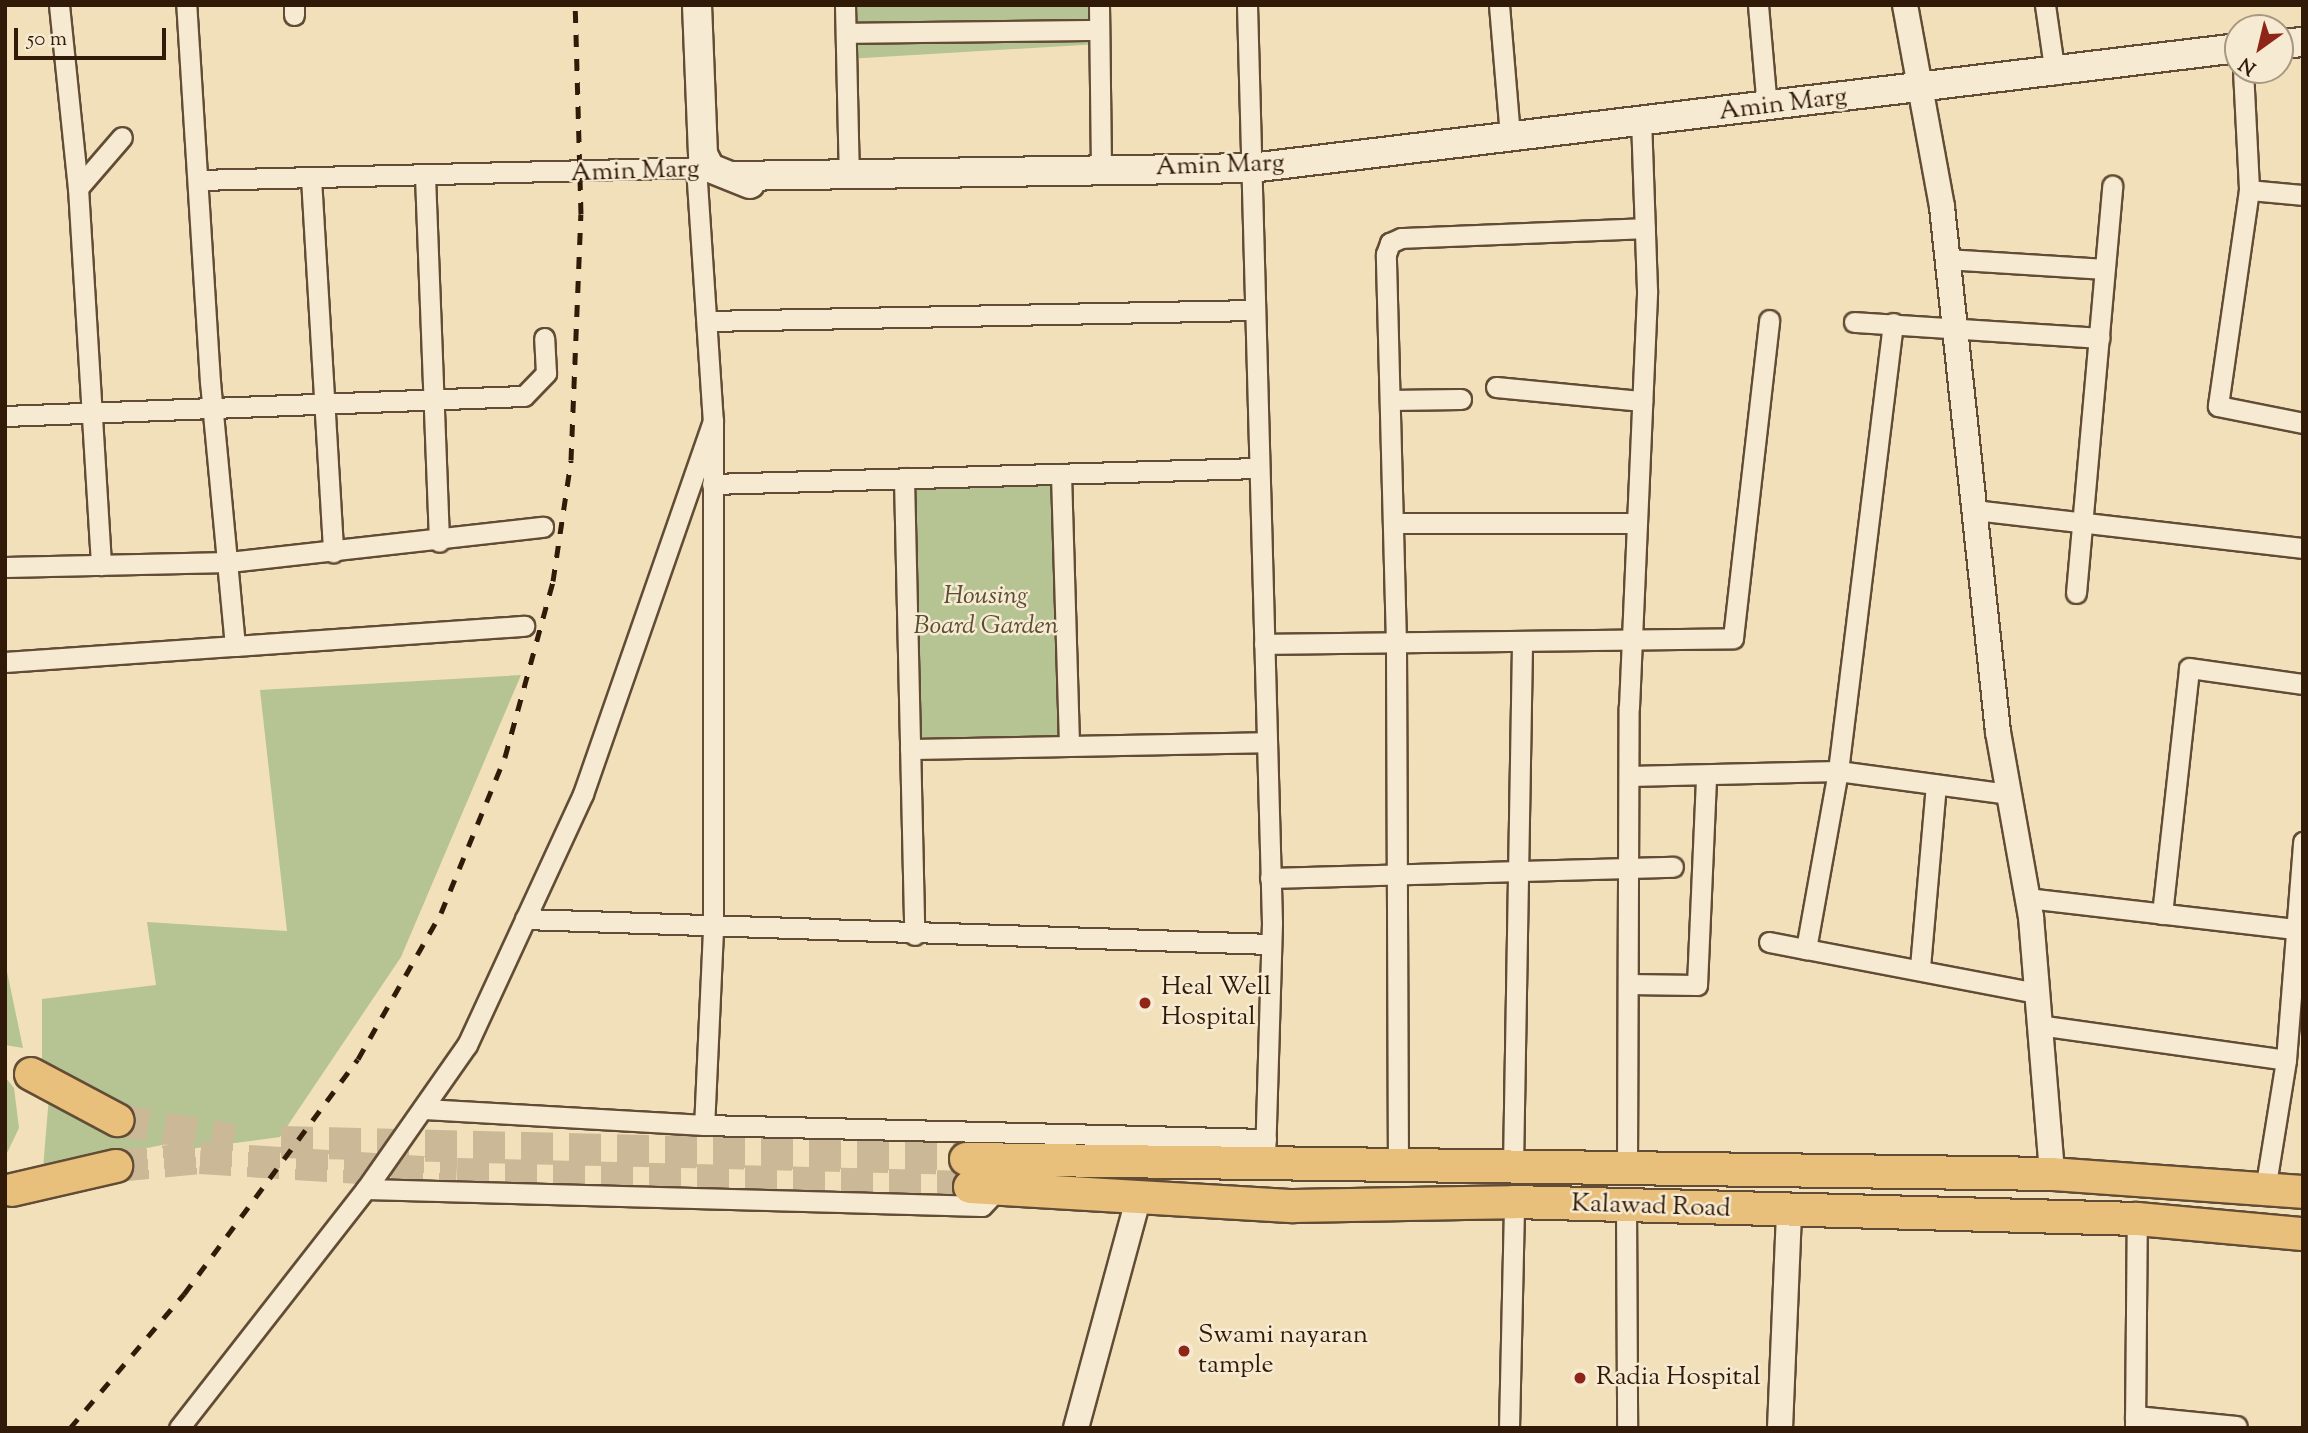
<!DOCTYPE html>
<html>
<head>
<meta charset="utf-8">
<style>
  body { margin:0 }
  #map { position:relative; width:2308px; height:1433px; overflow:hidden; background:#f1e0b9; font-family:"Sorts Mill Goudy",serif }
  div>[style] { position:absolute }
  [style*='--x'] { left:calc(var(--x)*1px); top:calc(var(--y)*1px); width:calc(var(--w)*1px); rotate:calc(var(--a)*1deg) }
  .green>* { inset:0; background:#b6c392; transform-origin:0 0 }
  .primary-tunnel>* { height:32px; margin-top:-16px; transform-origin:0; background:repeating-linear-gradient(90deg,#cbb896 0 32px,transparent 0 48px) }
  .roads { filter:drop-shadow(2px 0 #624c35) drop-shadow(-2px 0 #624c35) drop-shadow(0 2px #624c35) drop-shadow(0 -2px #624c35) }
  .minor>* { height:19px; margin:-9.5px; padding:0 9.5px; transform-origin:9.5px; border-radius:9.5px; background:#f6ebd2 }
  .tertiary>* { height:24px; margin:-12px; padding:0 12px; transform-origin:12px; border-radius:12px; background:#f6ebd2 }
  .secondary>* { height:28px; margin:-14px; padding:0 14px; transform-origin:14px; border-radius:14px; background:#f6ebd2 }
  .primary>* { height:32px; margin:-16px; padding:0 16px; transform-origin:16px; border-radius:16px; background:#e8c07c }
  .rail>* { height:5px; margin-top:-2.5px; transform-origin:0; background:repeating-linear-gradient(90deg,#321a09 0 12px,transparent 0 24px) }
  .dots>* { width:19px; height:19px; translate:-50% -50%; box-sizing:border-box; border:4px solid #f6ebd2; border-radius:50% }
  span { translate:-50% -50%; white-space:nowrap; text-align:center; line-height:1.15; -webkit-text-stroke:5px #f6ebd2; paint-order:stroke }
  .street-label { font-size:26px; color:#321a09 }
  .park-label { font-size:26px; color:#5a4d32; font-style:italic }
  .poi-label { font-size:26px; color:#321a09 }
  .left { translate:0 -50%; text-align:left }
  .frame { position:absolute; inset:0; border:7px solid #321a09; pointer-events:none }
  .north { position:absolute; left:2224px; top:14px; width:70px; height:70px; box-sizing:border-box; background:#f6ebd2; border:2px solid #a89782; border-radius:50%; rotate:214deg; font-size:19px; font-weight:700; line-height:28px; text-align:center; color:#321a09 }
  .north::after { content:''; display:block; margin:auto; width:24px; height:32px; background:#8f2418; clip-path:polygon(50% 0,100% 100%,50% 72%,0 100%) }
  .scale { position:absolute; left:14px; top:28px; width:152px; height:32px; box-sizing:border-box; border:4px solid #321a09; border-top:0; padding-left:9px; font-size:21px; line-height:24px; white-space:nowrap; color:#321a09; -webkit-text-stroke:5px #f6ebd2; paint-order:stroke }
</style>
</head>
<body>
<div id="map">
  <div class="green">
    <i style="clip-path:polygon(845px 5px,1099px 5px,1099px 44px,847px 59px)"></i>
    <i style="left:1061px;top:474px;width:272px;height:157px;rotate:88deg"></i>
    <i style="clip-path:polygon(521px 675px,401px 957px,280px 1137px,189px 1149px,172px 1143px,43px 1169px,50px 1084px,42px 1076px,42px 999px,156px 985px,147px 922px,287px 931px,260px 690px)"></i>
    <i style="clip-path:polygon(5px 962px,23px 1048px,5px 1045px)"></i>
    <i style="clip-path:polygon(5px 1077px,14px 1088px,19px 1128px,5px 1157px)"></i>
  </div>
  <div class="primary-tunnel">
    <i style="--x:117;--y:1120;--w:118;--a:9.8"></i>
    <i style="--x:281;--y:1142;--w:685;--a:1.42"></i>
    <i style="--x:116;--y:1166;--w:84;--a:-5.4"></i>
    <i style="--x:200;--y:1158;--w:257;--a:3.6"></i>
    <i style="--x:457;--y:1174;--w:513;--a:1.45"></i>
  </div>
  <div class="roads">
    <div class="minor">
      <i style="--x:59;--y:5;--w:184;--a:84.1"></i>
      <i style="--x:78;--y:188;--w:378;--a:86.5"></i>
      <i style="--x:845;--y:5;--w:170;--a:88.7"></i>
      <i style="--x:1099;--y:5;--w:165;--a:89.3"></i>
      <i style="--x:1247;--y:5;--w:918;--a:88.44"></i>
      <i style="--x:1272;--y:923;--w:241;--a:91.7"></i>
      <i style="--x:1499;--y:5;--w:132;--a:85.2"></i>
      <i style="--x:1758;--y:5;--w:102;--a:85"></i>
      <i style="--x:2045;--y:5;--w:70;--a:81.8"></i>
      <i style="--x:294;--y:15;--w:10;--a:-90"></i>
      <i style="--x:846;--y:33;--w:253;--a:-0.7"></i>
      <i style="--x:2243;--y:70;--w:120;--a:87.1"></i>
      <i style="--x:2249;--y:190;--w:218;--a:98.2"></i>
      <i style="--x:2218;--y:406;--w:87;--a:11.3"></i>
      <i style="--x:696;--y:167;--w:255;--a:86.2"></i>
      <i style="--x:713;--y:421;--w:509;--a:90"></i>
      <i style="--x:713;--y:930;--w:195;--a:92.6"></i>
      <i style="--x:425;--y:176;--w:366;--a:87.8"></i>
      <i style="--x:311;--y:178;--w:375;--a:86.6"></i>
      <i style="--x:198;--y:180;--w:510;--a:-1.46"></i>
      <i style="--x:78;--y:188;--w:67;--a:-49.2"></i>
      <i style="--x:2249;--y:190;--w:54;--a:5.3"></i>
      <i style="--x:1947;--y:259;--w:157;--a:3.6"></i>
      <i style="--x:707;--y:321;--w:548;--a:-1.15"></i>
      <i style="--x:1854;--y:322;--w:246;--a:3.7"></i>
      <i style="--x:1893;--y:323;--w:451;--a:97"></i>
      <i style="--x:1838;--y:771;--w:181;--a:100.2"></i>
      <i style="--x:1806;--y:949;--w:234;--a:10.8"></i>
      <i style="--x:1496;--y:387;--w:147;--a:5.5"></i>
      <i style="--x:1390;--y:400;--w:71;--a:-0.8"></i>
      <i style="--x:5;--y:416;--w:519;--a:-2.21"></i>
      <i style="--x:524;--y:396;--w:32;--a:-46"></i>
      <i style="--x:546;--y:373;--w:35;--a:-93"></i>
      <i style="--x:1061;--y:474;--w:272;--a:88.3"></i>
      <i style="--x:904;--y:478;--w:457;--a:88.7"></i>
      <i style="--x:712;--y:484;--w:547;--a:-1.68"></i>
      <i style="--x:1974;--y:510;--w:331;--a:6.6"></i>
      <i style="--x:1393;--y:523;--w:244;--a:0"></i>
      <i style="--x:5;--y:567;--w:224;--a:-1.3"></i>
      <i style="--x:229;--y:562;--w:316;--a:-6.4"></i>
      <i style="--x:2076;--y:593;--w:409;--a:-84.9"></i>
      <i style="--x:1264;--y:644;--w:469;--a:-0.7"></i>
      <i style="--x:1733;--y:638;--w:320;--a:-83.5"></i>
      <i style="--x:235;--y:646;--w:290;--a:-4"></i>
      <i style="--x:5;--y:662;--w:231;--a:-4"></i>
      <i style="--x:235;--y:646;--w:265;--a:-95.4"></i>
      <i style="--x:210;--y:382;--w:378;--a:-93.6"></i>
      <i style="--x:910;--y:749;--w:357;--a:-1.1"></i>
      <i style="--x:1629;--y:776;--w:209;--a:-1.4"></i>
      <i style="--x:1838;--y:771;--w:173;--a:7.7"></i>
      <i style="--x:1270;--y:878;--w:403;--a:-1.6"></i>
      <i style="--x:2027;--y:898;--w:271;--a:6.6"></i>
      <i style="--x:2162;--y:914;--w:247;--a:-83.7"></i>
      <i style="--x:2189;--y:668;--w:115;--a:8"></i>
      <i style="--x:525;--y:919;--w:746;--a:1.92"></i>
      <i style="--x:1769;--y:942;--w:38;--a:11"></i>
      <i style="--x:1920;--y:967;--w:183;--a:-85"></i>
      <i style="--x:1628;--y:984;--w:69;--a:0.8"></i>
      <i style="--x:1697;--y:985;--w:208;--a:-87.5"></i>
      <i style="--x:2038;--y:1025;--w:250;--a:8"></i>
      <i style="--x:425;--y:1109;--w:279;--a:3.3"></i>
      <i style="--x:704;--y:1125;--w:562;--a:1.43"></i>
      <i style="--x:1513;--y:1166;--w:523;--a:-89.01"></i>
      <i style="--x:1398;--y:1168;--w:525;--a:-90.22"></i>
      <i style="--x:1396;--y:643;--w:389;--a:-91.5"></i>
      <i style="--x:1386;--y:254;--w:12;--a:-70"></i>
      <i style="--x:1390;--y:243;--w:12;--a:-24"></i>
      <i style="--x:1401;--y:238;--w:244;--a:-2.3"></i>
      <i style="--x:1627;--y:1168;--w:461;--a:-89.8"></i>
      <i style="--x:1629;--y:707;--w:417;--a:-87.5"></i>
      <i style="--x:1647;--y:290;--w:168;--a:-92"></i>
      <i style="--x:366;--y:1189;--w:616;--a:1.58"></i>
      <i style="--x:982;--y:1206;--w:23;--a:-47"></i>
      <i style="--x:2265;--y:1190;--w:132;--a:-80.8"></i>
      <i style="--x:2286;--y:1060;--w:219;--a:-85.5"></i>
      <i style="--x:1626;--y:1206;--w:222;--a:89.7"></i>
      <i style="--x:2135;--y:1416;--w:102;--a:5.6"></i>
      <i style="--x:179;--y:1428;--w:303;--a:-52"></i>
      <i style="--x:366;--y:1189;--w:176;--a:-55"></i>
      <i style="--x:467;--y:1045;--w:277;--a:-65.2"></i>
      <i style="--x:583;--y:794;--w:395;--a:-70.8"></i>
      <i style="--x:1509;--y:1428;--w:226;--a:-88.7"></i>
      <i style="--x:2135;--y:1428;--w:209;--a:-89.5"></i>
    </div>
    <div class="tertiary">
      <i style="--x:1905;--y:5;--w:205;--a:79.6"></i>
      <i style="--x:1942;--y:207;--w:528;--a:83.91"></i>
      <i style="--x:1998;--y:732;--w:188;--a:79.9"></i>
      <i style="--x:2031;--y:917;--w:258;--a:85.3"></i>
      <i style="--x:1076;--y:1428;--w:236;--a:-74.8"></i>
      <i style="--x:1780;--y:1428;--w:217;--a:-87.6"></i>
    </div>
    <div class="secondary">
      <i style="--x:697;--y:5;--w:149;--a:87.7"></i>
      <i style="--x:703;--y:154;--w:16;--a:63"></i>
      <i style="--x:710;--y:168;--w:43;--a:21.8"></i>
      <i style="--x:2280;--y:44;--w:23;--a:-5"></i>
      <i style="--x:733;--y:176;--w:518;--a:-0.88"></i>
      <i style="--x:1251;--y:168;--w:994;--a:-6.93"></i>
    </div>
    <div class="primary">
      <i style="--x:31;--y:1074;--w:98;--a:28.1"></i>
      <i style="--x:966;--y:1159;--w:1086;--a:0.79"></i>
      <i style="--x:2052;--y:1174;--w:252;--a:4.1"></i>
      <i style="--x:970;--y:1187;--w:324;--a:3.4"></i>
      <i style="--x:1293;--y:1206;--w:221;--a:-1"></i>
      <i style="--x:1514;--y:1202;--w:623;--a:1.56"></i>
      <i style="--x:2137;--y:1219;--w:167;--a:5.2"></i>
      <i style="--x:12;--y:1190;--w:107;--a:-13"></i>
    </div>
  </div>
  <div class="rail">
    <i style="--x:70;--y:1428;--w:176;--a:-49.6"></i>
    <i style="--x:184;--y:1294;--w:292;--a:-53.5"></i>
    <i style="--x:358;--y:1059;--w:168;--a:-60.4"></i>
    <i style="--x:441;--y:913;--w:169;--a:-67.7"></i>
    <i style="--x:505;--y:757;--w:182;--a:-74.7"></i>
    <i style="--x:553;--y:581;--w:122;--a:-81.5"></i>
    <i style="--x:571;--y:460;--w:246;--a:-87.7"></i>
    <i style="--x:581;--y:214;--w:209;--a:-91.6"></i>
  </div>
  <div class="dots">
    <i style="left:1145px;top:1003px;background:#8f2418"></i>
    <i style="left:1184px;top:1351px;background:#8f2418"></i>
    <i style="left:1580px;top:1378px;background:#8f2418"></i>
  </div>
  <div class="street-label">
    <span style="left:1783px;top:105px;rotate:-7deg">Amin Marg</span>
    <span style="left:1220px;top:166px;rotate:-2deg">Amin Marg</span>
    <span style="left:635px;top:172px;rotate:-2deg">Amin Marg</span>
    <span style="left:1651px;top:1207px;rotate:2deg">Kalawad Road</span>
  </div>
  <div class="park-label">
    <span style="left:986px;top:612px">Housing<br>Board Garden</span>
  </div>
  <div class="poi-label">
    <span class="left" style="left:1161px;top:1003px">Heal Well<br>Hospital</span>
    <span class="left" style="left:1198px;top:1351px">Swami nayaran<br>tample</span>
    <span class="left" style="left:1596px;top:1378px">Radia Hospital</span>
  </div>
  <div class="frame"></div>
  <div class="north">N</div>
  <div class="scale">50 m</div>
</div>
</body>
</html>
